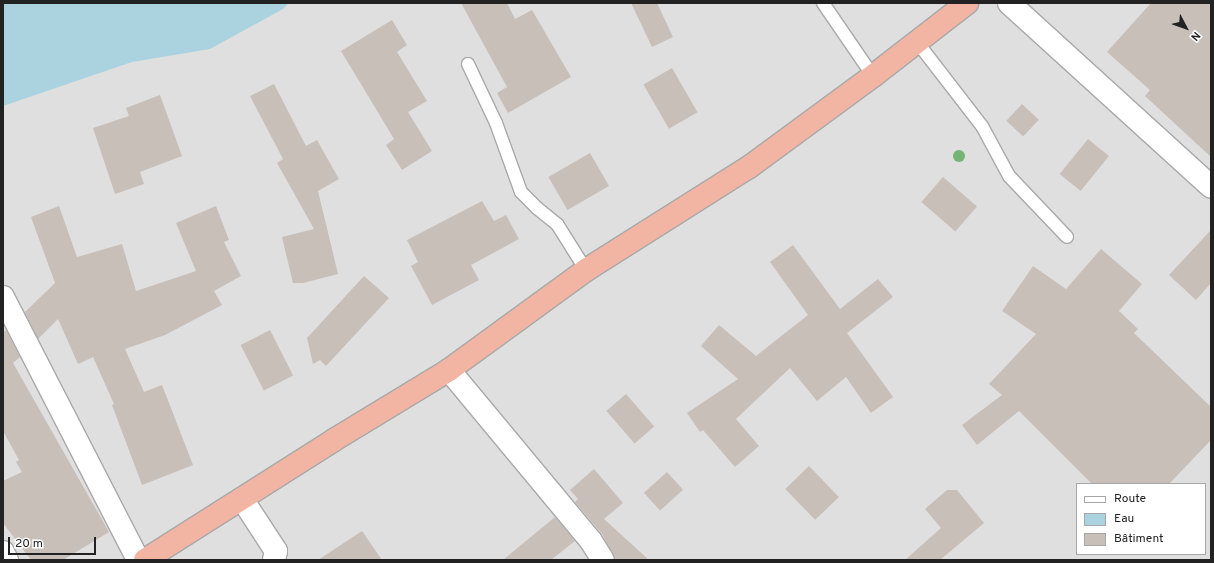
<!DOCTYPE html>
<html>
<head>
<meta charset="utf-8">
<style>
  body { margin:0 }
  #map { position:relative; width:1214px; height:563px; overflow:hidden; background:#f2efe9; font-family:Overpass,sans-serif }
  div>[style] { position:absolute }
  [style*='--x'] { left:calc(var(--x)*1px); top:calc(var(--y)*1px); width:calc(var(--w)*1px); rotate:calc(var(--a)*1deg) }
  .residential>* { inset:0; background:#e0dfdf }
  .water>* { inset:0; background:#aad3df }
  .building>* { inset:0; background:#c7bfb8; transform-origin:0 0 }
  .roads { filter:drop-shadow(1px 0 #a9a9a9) drop-shadow(-1px 0 #a9a9a9) drop-shadow(0 1px #a9a9a9) drop-shadow(0 -1px #a9a9a9) }
  .service>* { height:12px; margin:-6px; padding:0 6px; transform-origin:6px; border-radius:6px; background:#fff }
  .minor>* { height:22px; margin:-11px; padding:0 11px; transform-origin:11px; border-radius:11px; background:#fff }
  .trunk>* { height:22px; margin:-11px; padding:0 11px; transform-origin:11px; border-radius:11px; background:#f2b4a3 }
  .trees>* { width:12px; height:12px; margin:-6px; border-radius:50%; background:#74b475 }
  span { translate:-50% -50%; white-space:nowrap; text-align:center; line-height:1.15; -webkit-text-stroke:4px #fff; paint-order:stroke }
  .frame { position:absolute; inset:0; border:4px solid #222; pointer-events:none }
  .legend { position:absolute; left:1076px; top:483px; width:130px; height:72px; box-sizing:border-box; background:#fff; border:1px solid #a7a7a7; margin:0; padding:5px 7px; list-style:none; font-size:12px; color:#222 }
  .legend li { display:flex; align-items:center; gap:8px; height:20px }
  .legend b { width:20px; border:1px solid #a7a7a7 }
  .north { position:absolute; left:1166px; top:8px; width:40px; height:40px; -webkit-text-stroke:3px #fff; paint-order:stroke; rotate:131deg; font-size:11px; font-weight:700; line-height:16px; text-align:center; color:#222 }
  .north::after { content:''; display:block; margin:auto; width:14px; height:18px; background:#222; clip-path:polygon(50% 0,100% 100%,50% 72%,0 100%) }
  .scale { position:absolute; left:8px; top:537px; width:88px; height:18px; box-sizing:border-box; border:2px solid #222; border-top:0; padding-left:5px; font-size:12px; line-height:14px; white-space:nowrap; color:#222; -webkit-text-stroke:3px #fff; paint-order:stroke }
</style>
</head>
<body>
<div id="map">
  <div class="residential">
    <i style="clip-path:polygon(evenodd,3px 3px,1211px 3px,1211px 560px,3px 560px,3px 3px,1077px 484px,1205px 484px,1205px 554px,1077px 554px,1077px 484px)"></i>
  </div>
  <div class="water">
    <i style="clip-path:polygon(3px 3px,289px 3px,283px 9px,210px 49px,132px 62px,3px 106px)"></i>
  </div>
  <div class="building">
    <i style="clip-path:polygon(461px 3px,507px 3px,515px 19px,532px 10px,571px 77px,508px 113px,497px 93px,507px 87px)"></i>
    <i style="clip-path:polygon(631px 3px,657px 3px,673px 37px,652px 47px)"></i>
    <i style="clip-path:polygon(1151px 3px,1211px 3px,1211px 157px,1145px 96px,1150px 90px,1107px 52px)"></i>
    <i style="clip-path:polygon(392px 20px,407px 45px,397px 52px,427px 101px,408px 112px,432px 151px,402px 170px,386px 145px,394px 139px,341px 51px)"></i>
    <i style="left:672px;top:68px;width:51px;height:33px;rotate:60deg"></i>
    <i style="clip-path:polygon(274px 84px,306px 146px,317px 140px,339px 179px,318px 191px,338px 274px,303px 283px,293px 283px,282px 237px,314px 229px,277px 163px,283px 159px,250px 96px)"></i>
    <i style="clip-path:polygon(160px 95px,182px 156px,140px 172px,144px 184px,115px 194px,93px 128px,129px 116px,126px 108px)"></i>
    <i style="left:1022px;top:104px;width:23px;height:23px;rotate:43deg"></i>
    <i style="left:1088px;top:139px;width:27px;height:45px;rotate:39deg"></i>
    <i style="left:590px;top:153px;width:38px;height:48px;rotate:60deg"></i>
    <i style="left:943px;top:177px;width:45px;height:33px;rotate:41deg"></i>
    <i style="clip-path:polygon(482px 201px,494px 221px,506px 215px,519px 239px,471px 265px,479px 280px,432px 305px,411px 266px,418px 262px,407px 240px)"></i>
    <i style="clip-path:polygon(59px 206px,77px 257px,122px 244px,136px 291px,196px 271px,176px 223px,216px 206px,229px 240px,224px 242px,241px 276px,214px 291px,222px 305px,165px 335px,125px 349px,144px 392px,162px 385px,193px 465px,142px 485px,112px 405px,114px 404px,93px 357px,78px 364px,58px 319px,38px 339px,25px 312px,55px 283px,31px 217px)"></i>
    <i style="clip-path:polygon(1211px 230px,1211px 283px,1196px 300px,1169px 275px)"></i>
    <i style="clip-path:polygon(793px 245px,840px 309px,878px 279px,893px 297px,847px 333px,893px 397px,871px 413px,846px 377px,817px 401px,790px 368px,736px 419px,759px 446px,735px 467px,703px 430px,700px 432px,687px 413px,738px 379px,701px 346px,719px 325px,756px 356px,808px 315px,770px 262px)"></i>
    <i style="clip-path:polygon(1101px 249px,1142px 284px,1119px 311px,1138px 329px,1134px 333px,1211px 407px,1211px 440px,1169px 484px,1092px 484px,1019px 411px,977px 445px,962px 425px,1002px 395px,989px 384px,1036px 334px,1002px 311px,1033px 266px,1066px 289px)"></i>
    <i style="clip-path:polygon(364px 276px,389px 298px,326px 366px,320px 360px,313px 364px,307px 338px)"></i>
    <i style="clip-path:polygon(6px 330px,20px 357px,13px 363px,109px 532px,63px 560px,31px 560px,3px 523px,3px 481px,22px 472px,16px 462px,19px 460px,3px 431px,3px 333px)"></i>
    <i style="left:270px;top:330px;width:51px;height:33px;rotate:63deg"></i>
    <i style="left:626px;top:394px;width:43px;height:26px;rotate:49deg"></i>
    <i style="left:809px;top:466px;width:43px;height:33px;rotate:46deg"></i>
    <i style="clip-path:polygon(594px 469px,623px 503px,604px 519px,649px 560px,616px 560px,602px 534px,575px 502px,578px 499px,570px 490px)"></i>
    <i style="left:667px;top:472px;width:24px;height:31px;rotate:48deg"></i>
    <i style="clip-path:polygon(947px 490px,957px 490px,984px 523px,940px 560px,905px 560px,941px 528px,925px 509px)"></i>
    <i style="clip-path:polygon(555px 517px,575px 541px,551px 560px,503px 560px)"></i>
    <i style="clip-path:polygon(362px 531px,382px 560px,318px 560px)"></i>
  </div>
  <div class="roads">
    <div class="service">
      <i style="--x:823;--y:3;--w:88;--a:55.6"></i>
      <i style="--x:917;--y:42;--w:106;--a:52.3"></i>
      <i style="--x:982;--y:126;--w:57;--a:61.6"></i>
      <i style="--x:1009;--y:176;--w:84;--a:46.4"></i>
      <i style="--x:468;--y:64;--w:65;--a:64.6"></i>
      <i style="--x:496;--y:123;--w:73;--a:70.1"></i>
      <i style="--x:521;--y:192;--w:23;--a:45"></i>
      <i style="--x:537;--y:208;--w:26;--a:39"></i>
      <i style="--x:557;--y:224;--w:54;--a:57.8"></i>
    </div>
    <div class="minor">
      <i style="--x:1009;--y:3;--w:273;--a:42.3"></i>
      <i style="--x:3;--y:297;--w:296;--a:62.8"></i>
      <i style="--x:449;--y:370;--w:222;--a:50.3"></i>
      <i style="--x:591;--y:541;--w:22;--a:58"></i>
      <i style="--x:242;--y:499;--w:62;--a:56.8"></i>
      <i style="--x:276;--y:551;--w:9;--a:103"></i>
      <i style="--x:3;--y:552;--w:9;--a:63"></i>
    </div>
    <div class="trunk">
      <i style="--x:145;--y:560;--w:224;--a:-32.4"></i>
      <i style="--x:334;--y:440;--w:135;--a:-31.3"></i>
      <i style="--x:449;--y:370;--w:170;--a:-36.1"></i>
      <i style="--x:586;--y:270;--w:193;--a:-32.3"></i>
      <i style="--x:749;--y:167;--w:154;--a:-36.3"></i>
      <i style="--x:873;--y:76;--w:119;--a:-37.8"></i>
    </div>
  </div>
  <div class="trees">
    <i style="left:959px;top:156px"></i>
  </div>
  <div class="frame"></div>
  <ul class="legend">
  <li><b style="height:5px;background:#fff"></b>Route</li>
  <li><b style="height:11px;background:#aad3df"></b>Eau</li>
  <li><b style="height:11px;background:#c7bfb8"></b>Bâtiment</li>
  </ul>
  <div class="north">N</div>
  <div class="scale">20 m</div>
</div>
</body>
</html>
